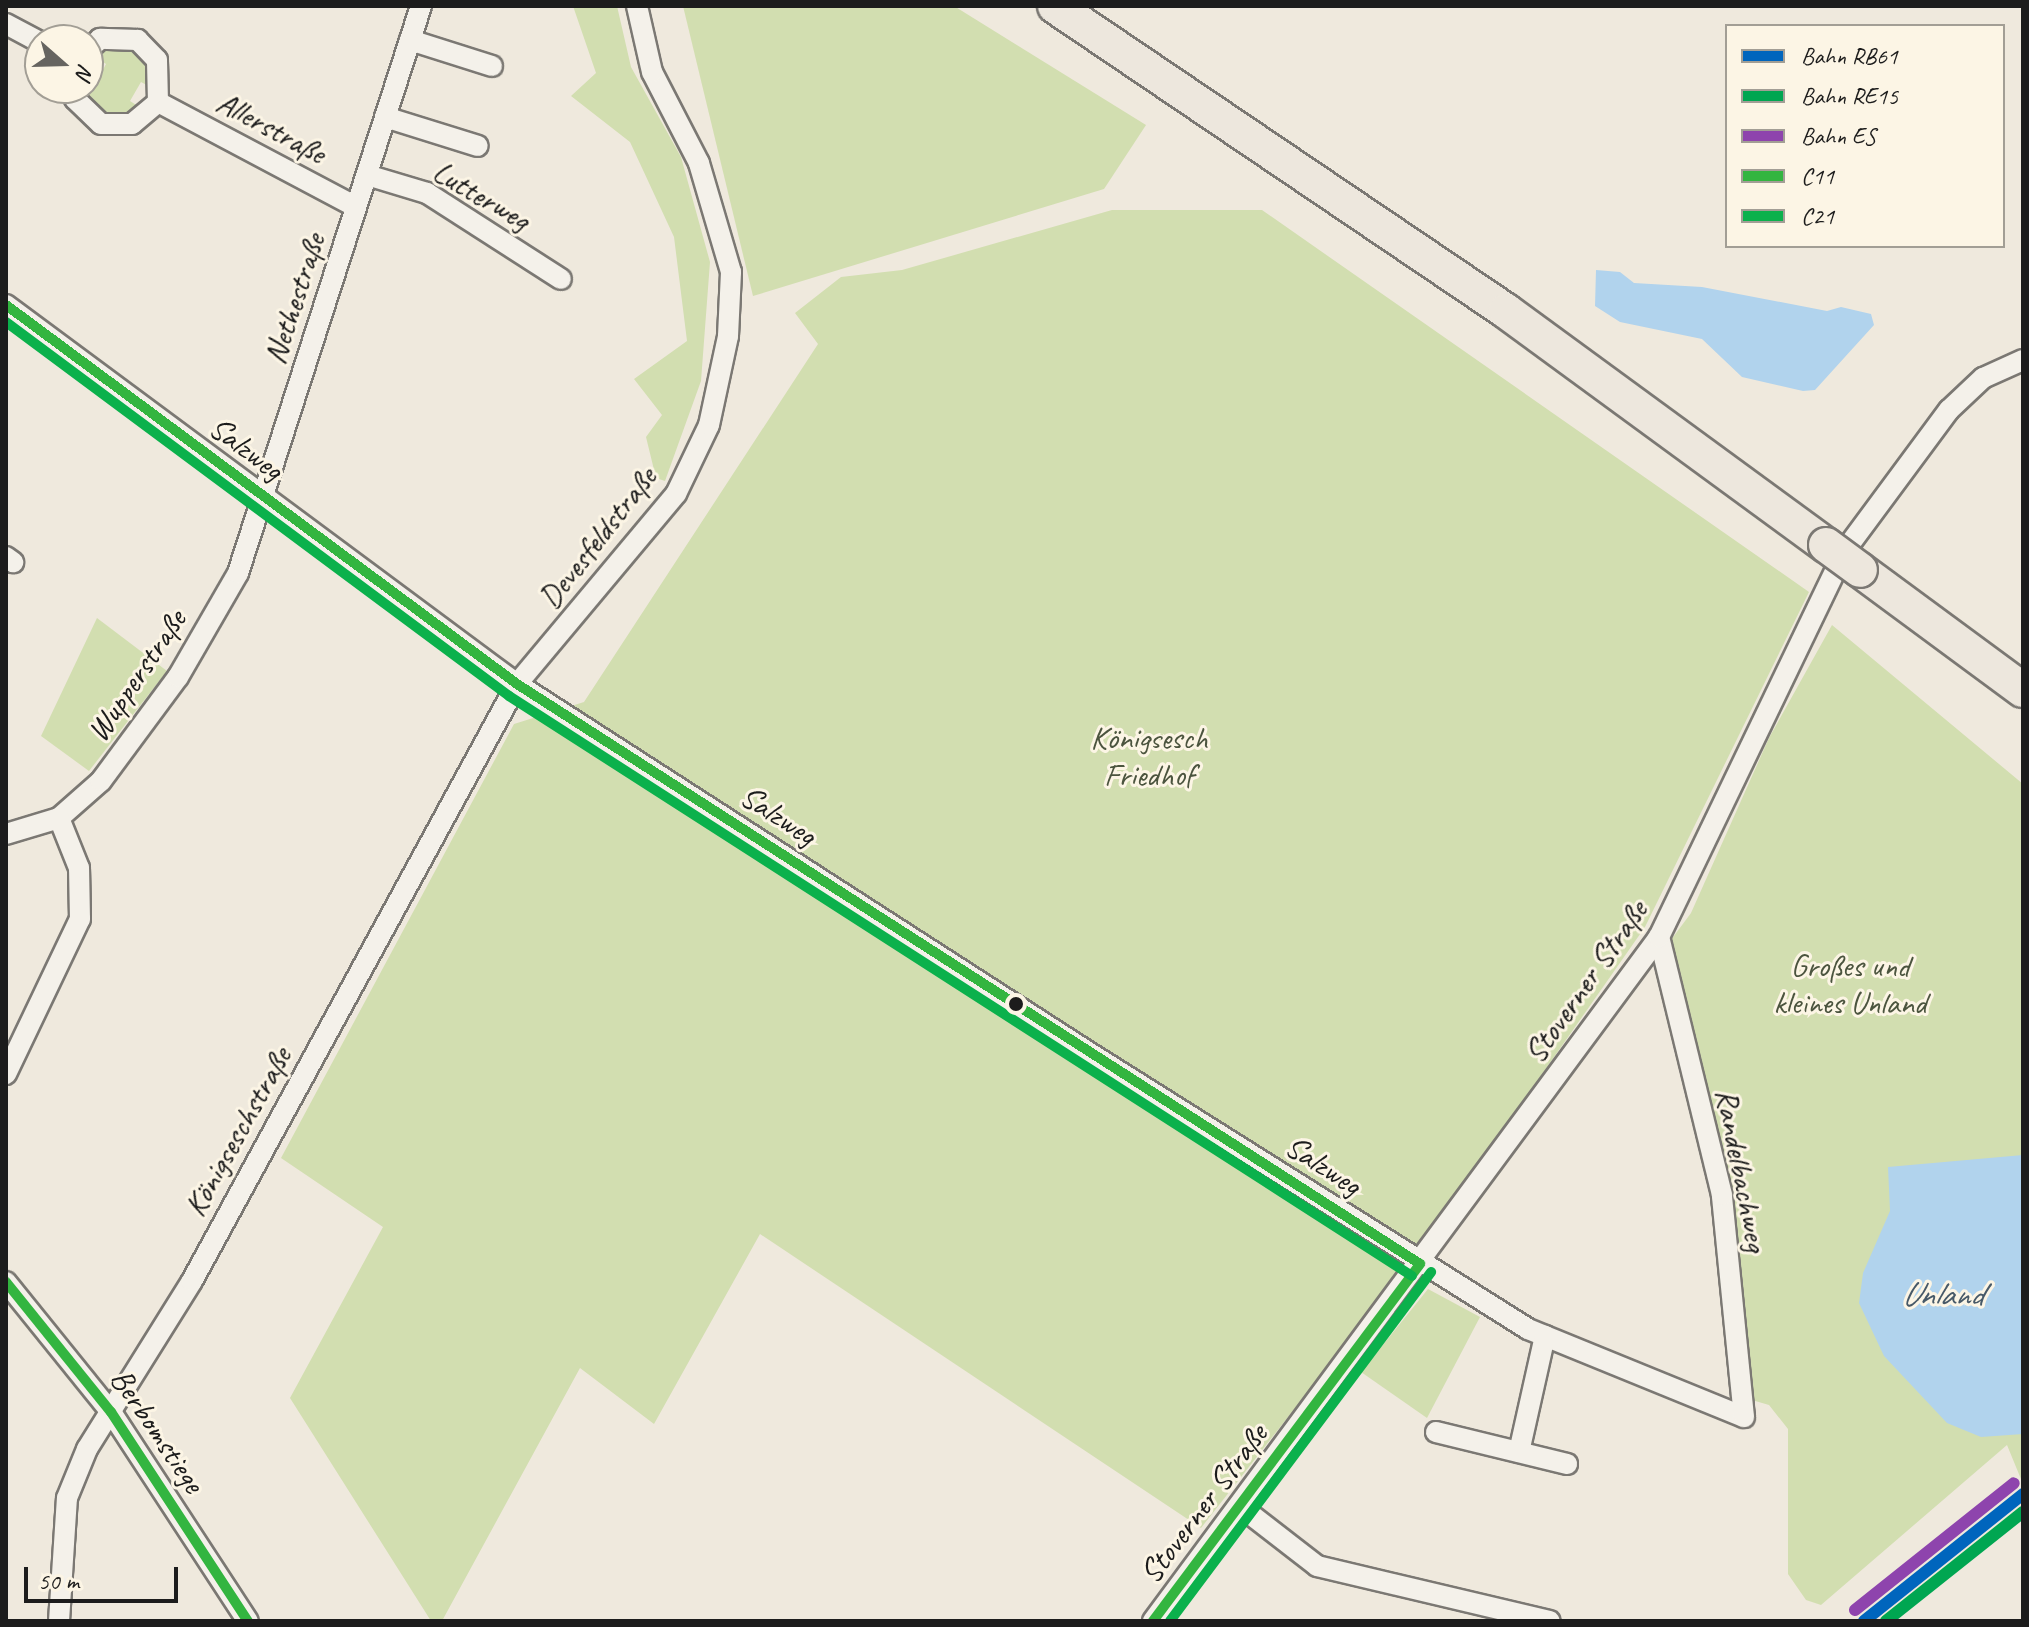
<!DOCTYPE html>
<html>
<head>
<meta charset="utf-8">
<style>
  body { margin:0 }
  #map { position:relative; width:2029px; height:1627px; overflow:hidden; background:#efe9dd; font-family:Caveat,sans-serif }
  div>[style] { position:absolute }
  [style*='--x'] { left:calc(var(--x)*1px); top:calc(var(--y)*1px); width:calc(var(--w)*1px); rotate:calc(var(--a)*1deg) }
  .green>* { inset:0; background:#d2deb0 }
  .water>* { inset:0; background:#b1d3ed }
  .roads { filter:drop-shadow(2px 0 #7b7873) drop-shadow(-2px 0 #7b7873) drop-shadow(0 2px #7b7873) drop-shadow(0 -2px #7b7873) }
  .minor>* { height:20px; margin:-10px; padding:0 10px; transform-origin:10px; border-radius:10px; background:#f4f1ea }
  .trunk>* { height:34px; margin:-17px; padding:0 17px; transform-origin:17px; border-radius:17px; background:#ede7dd }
  .bridges { filter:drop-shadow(2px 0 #7b7873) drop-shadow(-2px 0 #7b7873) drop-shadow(0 2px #7b7873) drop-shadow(0 -2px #7b7873) }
  .trunk-bridge>* { height:34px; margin:-17px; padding:0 17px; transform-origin:17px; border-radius:17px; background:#ede7dd }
  .bus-1>* { height:10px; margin:-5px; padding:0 5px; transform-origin:5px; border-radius:5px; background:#33b540 }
  .bus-2>* { height:10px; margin:-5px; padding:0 5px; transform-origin:5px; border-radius:5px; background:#0bb14c }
  .rail-1>* { height:12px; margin:-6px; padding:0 6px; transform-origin:6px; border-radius:6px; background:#0065bd }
  .rail-2>* { height:12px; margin:-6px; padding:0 6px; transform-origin:6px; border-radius:6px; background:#00a651 }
  .rail-3>* { height:12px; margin:-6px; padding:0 6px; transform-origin:6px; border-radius:6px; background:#8e44ad }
  .dots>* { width:22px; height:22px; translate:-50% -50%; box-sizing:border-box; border:4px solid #fcf5e5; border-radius:50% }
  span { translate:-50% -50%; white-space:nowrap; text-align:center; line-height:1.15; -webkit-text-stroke:6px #fcf5e5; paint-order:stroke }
  .street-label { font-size:32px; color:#1c1c1c }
  .park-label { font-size:32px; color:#4b543e }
  .water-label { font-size:34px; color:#475968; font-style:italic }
  .frame { position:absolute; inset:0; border:8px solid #1c1c1c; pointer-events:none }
  .legend { position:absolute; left:1725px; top:24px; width:280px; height:224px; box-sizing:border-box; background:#fcf5e5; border:2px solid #a29e95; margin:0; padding:10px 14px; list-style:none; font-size:24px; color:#1c1c1c }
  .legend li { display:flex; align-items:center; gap:16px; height:40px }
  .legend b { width:40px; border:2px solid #a29e95 }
  .north { position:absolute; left:24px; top:24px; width:80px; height:80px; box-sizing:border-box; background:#fcf5e5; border:2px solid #a29e95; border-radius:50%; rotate:110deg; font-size:22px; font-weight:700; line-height:32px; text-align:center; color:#1c1c1c }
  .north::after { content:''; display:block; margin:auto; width:28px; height:36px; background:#666460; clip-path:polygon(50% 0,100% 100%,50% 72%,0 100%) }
  .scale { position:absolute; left:24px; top:1567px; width:154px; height:36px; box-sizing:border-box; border:4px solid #1c1c1c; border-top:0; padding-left:10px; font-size:24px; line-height:28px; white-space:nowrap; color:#1c1c1c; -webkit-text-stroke:6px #fcf5e5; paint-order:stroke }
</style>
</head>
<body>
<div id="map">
  <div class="green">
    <i style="clip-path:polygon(573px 6px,617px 6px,631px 67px,681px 157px,710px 262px,701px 381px,665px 481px,656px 478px,646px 437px,662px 415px,634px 379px,687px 341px,674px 237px,630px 142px,571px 96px,596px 73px)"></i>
    <i style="clip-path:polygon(683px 6px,954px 6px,1146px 125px,1104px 189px,753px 296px)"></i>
    <i style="clip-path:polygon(112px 46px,133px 48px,149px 60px,156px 90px,141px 82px,130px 101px,144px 110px,137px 115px,106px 117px,85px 95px,88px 79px,96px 83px,106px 64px,94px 56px)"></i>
    <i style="clip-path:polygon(1112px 210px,1262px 210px,1809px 592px,1645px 927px,1419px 1250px,1201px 1528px,760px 1234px,654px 1424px,580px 1368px,442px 1621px,431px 1621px,290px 1398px,383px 1227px,281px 1158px,514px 724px,584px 702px,818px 344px,795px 313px,841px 277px,902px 270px)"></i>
    <i style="clip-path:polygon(97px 618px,167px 671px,89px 771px,41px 736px)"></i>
    <i style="clip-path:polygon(1832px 625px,2023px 784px,2023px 1484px,2007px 1445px,1821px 1605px,1806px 1600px,1788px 1574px,1788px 1429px,1769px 1405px,1745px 1398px,1744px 1344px,1662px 952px,1691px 913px,1769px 738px)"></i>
    <i style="clip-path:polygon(1428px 1289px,1480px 1317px,1427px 1418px,1361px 1372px)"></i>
  </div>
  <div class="water">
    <i style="clip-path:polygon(1596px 270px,1620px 272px,1634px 283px,1702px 287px,1827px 311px,1841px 307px,1871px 314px,1874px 325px,1815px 390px,1803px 391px,1742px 377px,1702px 339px,1620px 322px,1595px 306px)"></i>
    <i style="clip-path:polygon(2023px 1155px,2023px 1434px,1981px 1437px,1947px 1423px,1884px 1356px,1859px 1303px,1863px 1273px,1890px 1211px,1888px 1167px)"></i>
  </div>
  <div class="roads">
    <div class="minor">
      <i style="--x:6;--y:24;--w:38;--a:28"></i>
      <i style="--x:410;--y:40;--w:86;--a:17.6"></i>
      <i style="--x:75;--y:88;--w:11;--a:90"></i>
      <i style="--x:75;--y:99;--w:36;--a:44"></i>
      <i style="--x:101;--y:124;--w:31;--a:0"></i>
      <i style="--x:132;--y:124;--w:34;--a:-40"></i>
      <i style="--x:158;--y:102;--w:42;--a:-91.4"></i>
      <i style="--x:157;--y:60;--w:28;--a:-134"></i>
      <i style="--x:138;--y:40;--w:38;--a:-178"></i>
      <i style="--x:100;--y:39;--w:16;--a:137"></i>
      <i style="--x:158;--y:102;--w:224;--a:27.9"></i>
      <i style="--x:385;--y:117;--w:97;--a:17.3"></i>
      <i style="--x:367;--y:175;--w:63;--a:16.7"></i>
      <i style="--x:427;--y:193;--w:159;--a:32.7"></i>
      <i style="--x:6;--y:305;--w:636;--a:36.56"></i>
      <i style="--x:517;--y:684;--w:679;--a:32.8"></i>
      <i style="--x:1088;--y:1052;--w:520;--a:32.19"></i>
      <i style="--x:1528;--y:1329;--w:233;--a:22.2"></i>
      <i style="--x:1744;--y:1417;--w:223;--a:-95.7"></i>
      <i style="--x:1722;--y:1195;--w:266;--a:-103.7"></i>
      <i style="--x:6;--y:557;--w:9;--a:36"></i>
      <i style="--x:6;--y:834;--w:55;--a:-16.8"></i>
      <i style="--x:59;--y:818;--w:56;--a:-41.4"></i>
      <i style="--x:101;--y:781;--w:129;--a:-53.5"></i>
      <i style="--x:178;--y:677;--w:120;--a:-60"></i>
      <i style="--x:238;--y:573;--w:596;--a:-72.11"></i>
      <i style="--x:6;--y:1074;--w:172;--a:-64.5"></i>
      <i style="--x:80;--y:919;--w:51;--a:-91.1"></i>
      <i style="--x:79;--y:868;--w:54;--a:-111.8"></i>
      <i style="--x:6;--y:1282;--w:167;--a:51.1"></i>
      <i style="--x:111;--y:1412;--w:250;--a:56.8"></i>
      <i style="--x:1436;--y:1432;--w:135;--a:13.7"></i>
      <i style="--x:1519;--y:1452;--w:119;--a:-77.4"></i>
      <i style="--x:1241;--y:1507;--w:96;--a:37.8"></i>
      <i style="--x:1317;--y:1566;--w:239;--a:13.3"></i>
      <i style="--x:59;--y:1621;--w:123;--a:-86.3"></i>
      <i style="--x:67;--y:1498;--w:53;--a:-67.8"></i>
      <i style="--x:87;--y:1449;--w:198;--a:-58"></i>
      <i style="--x:192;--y:1281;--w:680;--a:-61.44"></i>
      <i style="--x:517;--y:684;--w:248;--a:-50.1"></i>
      <i style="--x:676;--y:494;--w:76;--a:-64.4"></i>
      <i style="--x:709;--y:425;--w:91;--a:-77.9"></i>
      <i style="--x:728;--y:336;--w:64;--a:-87.3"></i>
      <i style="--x:731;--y:272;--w:114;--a:-106.4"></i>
      <i style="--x:699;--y:163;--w:102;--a:-117.3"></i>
      <i style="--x:652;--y:72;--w:68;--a:-102.8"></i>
      <i style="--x:1153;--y:1621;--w:851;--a:-53.51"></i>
      <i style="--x:1659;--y:937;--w:431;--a:-64.3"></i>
      <i style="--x:1846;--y:549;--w:173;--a:-53.5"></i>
      <i style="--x:1949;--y:410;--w:47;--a:-43.3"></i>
      <i style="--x:1983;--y:378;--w:44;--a:-24.2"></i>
    </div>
    <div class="trunk">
      <i style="--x:1055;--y:6;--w:544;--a:34.07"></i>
      <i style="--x:1506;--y:311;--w:396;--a:36.2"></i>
      <i style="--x:1860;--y:570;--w:202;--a:36.4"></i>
    </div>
  </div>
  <div class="bridges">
    <div class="trunk-bridge">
      <i style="--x:1826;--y:545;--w:42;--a:36.3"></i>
    </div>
  </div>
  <div class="bus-1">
    <i style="--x:6;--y:305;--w:636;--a:36.56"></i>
    <i style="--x:517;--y:684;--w:1073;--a:32.71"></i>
    <i style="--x:6;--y:1282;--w:167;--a:51.1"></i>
    <i style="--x:111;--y:1412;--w:250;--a:56.8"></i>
    <i style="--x:1153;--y:1621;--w:446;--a:-53.2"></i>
  </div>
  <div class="bus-2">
    <i style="--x:6;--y:322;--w:627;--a:36.63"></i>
    <i style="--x:509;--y:696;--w:1073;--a:32.71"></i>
    <i style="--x:1170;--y:1621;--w:436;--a:-53.2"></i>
  </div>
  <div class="rail-1">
    <i style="--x:1864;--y:1621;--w:203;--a:-38.6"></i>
  </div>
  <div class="rail-2">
    <i style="--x:1886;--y:1621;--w:175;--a:-38.5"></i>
  </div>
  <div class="rail-3">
    <i style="--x:1855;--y:1610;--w:203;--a:-38.6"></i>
  </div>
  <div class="dots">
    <i style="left:1016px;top:1004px;background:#1c1c1c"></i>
  </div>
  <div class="street-label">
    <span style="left:271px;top:128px;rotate:28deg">Allerstraße</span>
    <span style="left:481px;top:196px;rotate:30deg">Lutterweg</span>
    <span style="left:295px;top:299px;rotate:-72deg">Nethestraße</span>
    <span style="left:246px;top:449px;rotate:37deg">Salzweg</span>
    <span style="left:598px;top:538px;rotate:-52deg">Devesfeldstraße</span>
    <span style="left:137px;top:676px;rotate:-56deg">Wupperstraße</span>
    <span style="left:778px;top:816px;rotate:33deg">Salzweg</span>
    <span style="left:1586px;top:982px;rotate:-55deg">Stoverner Straße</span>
    <span style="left:238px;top:1132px;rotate:-61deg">Königseschstraße</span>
    <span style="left:1323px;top:1166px;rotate:33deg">Salzweg</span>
    <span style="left:1741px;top:1170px;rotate:79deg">Randelbachweg</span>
    <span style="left:157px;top:1431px;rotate:56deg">Berbomstiege</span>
    <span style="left:1204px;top:1504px;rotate:-53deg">Stoverner Straße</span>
  </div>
  <div class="park-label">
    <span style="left:1149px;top:757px">Königsesch<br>Friedhof</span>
    <span style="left:1850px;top:985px">Großes und<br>kleines Unland</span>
  </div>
  <div class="water-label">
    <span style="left:1942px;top:1294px">Unland</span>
  </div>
  <div class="frame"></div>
  <ul class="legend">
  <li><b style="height:10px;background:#0065bd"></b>Bahn RB61</li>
  <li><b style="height:10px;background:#00a651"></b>Bahn RE15</li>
  <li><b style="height:10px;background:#8e44ad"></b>Bahn ES</li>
  <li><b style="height:10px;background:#33b540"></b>C11</li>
  <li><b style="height:10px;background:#0bb14c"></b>C21</li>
  </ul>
  <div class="north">N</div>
  <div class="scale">50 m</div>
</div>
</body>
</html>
